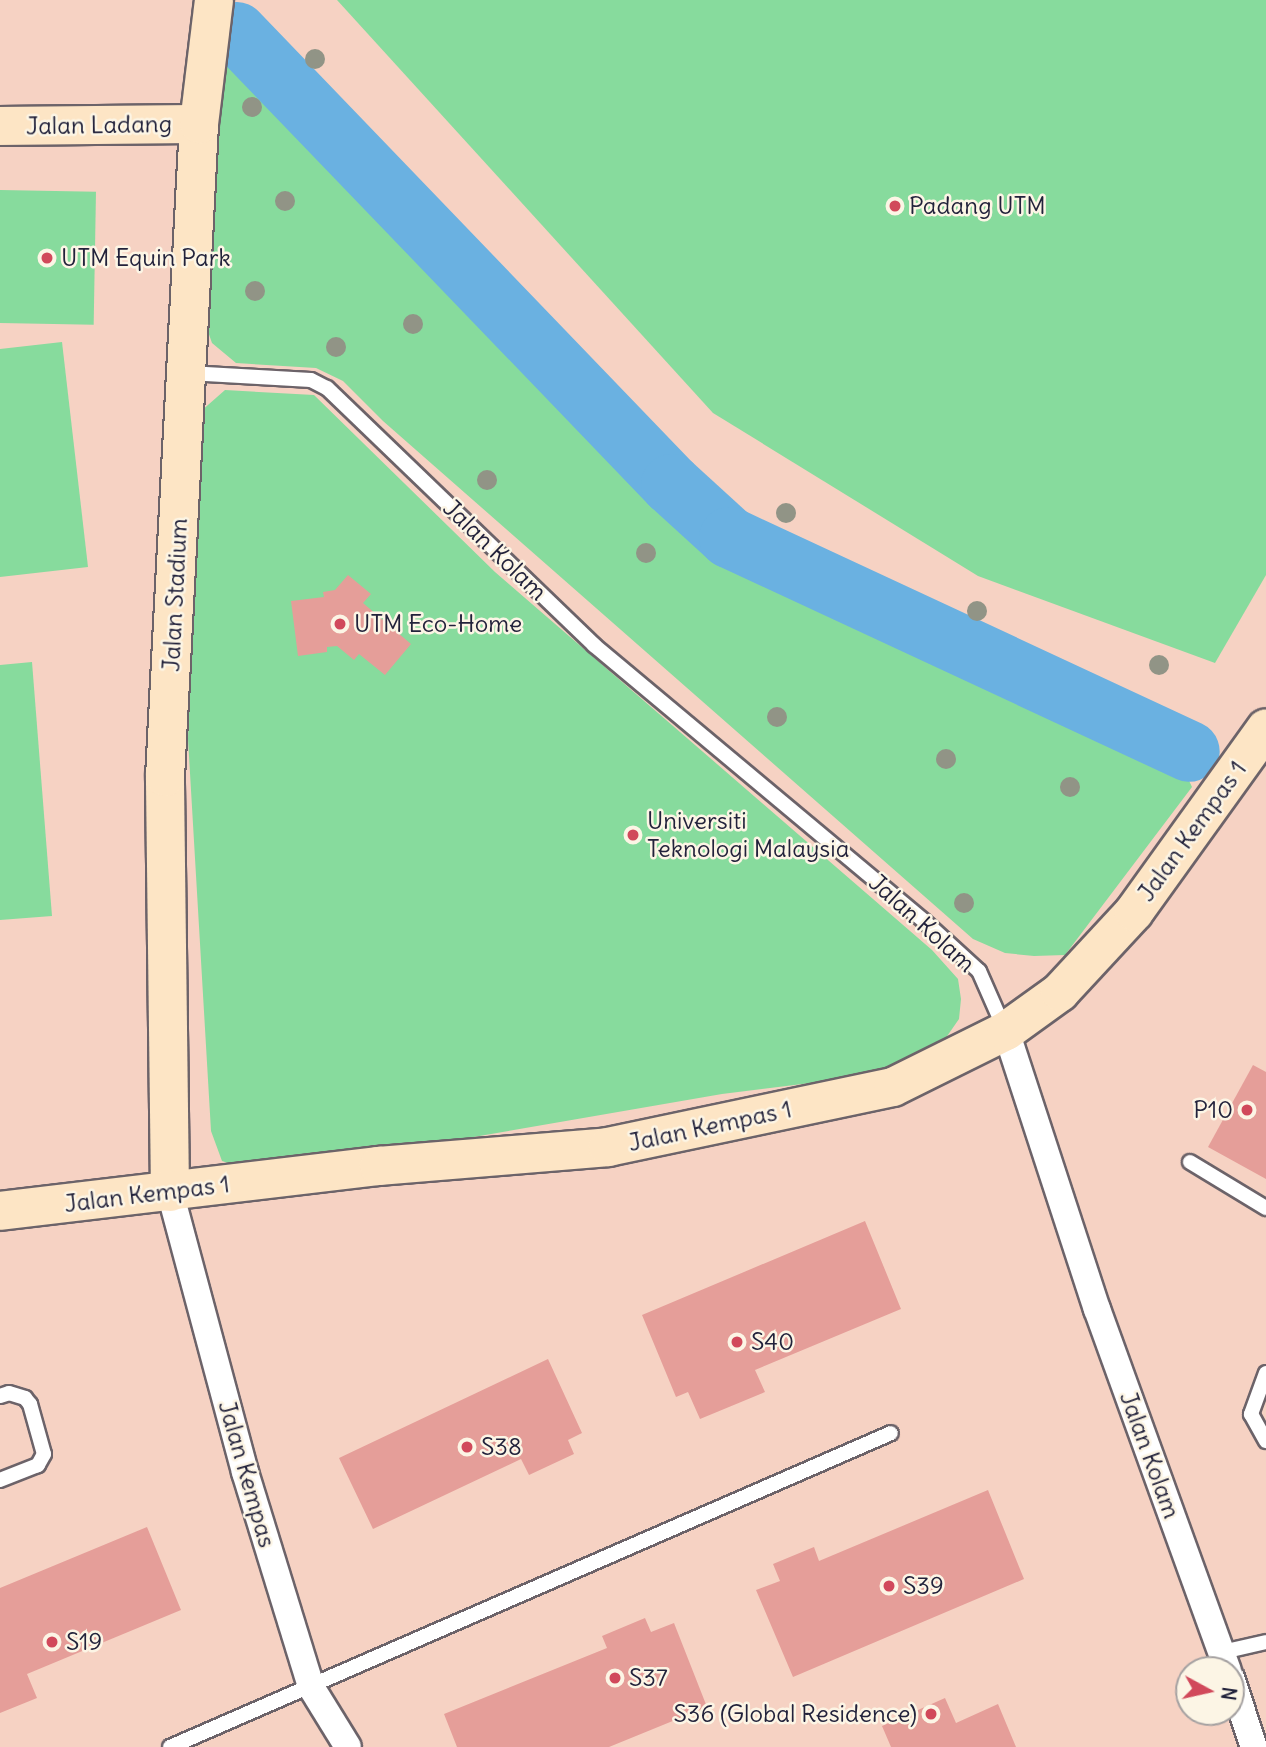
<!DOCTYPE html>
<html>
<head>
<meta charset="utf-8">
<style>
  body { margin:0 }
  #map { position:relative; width:1266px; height:1747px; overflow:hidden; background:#f4dcbf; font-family:Delius,sans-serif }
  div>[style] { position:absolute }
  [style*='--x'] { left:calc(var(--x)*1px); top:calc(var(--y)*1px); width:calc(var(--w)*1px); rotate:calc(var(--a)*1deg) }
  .built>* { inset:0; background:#f6d2c3 }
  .green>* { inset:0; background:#87db9d; transform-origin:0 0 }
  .river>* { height:61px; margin:-30.5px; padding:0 30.5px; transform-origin:30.5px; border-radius:30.5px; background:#6ab1e1 }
  .building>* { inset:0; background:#e59e99 }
  .roads { filter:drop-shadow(2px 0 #6c6369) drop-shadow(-2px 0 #6c6369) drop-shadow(0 2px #6c6369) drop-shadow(0 -2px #6c6369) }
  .lane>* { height:14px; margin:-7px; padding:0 7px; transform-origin:7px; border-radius:7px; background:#fff }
  .street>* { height:26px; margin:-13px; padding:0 13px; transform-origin:13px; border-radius:13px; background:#fff }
  .secondary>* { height:38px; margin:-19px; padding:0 19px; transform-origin:19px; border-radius:19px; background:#fde5c5 }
  .trees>* { width:20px; height:20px; margin:-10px; border-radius:50%; background:#919486 }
  .dots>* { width:19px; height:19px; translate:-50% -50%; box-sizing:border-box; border:4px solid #fcf5e5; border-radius:50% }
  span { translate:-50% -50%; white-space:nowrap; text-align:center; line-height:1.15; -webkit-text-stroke:5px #fcf5e5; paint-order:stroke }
  .street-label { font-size:24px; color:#22223b }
  .poi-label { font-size:24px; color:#22223b }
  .left { translate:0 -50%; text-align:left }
  .right { translate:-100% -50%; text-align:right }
  .north { position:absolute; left:1175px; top:1656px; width:70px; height:70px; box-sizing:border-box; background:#fcf5e5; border:2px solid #a5a1a1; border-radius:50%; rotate:98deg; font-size:19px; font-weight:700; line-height:28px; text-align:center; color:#22223b }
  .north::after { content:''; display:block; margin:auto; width:24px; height:32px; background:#d1495b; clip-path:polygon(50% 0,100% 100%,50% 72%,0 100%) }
</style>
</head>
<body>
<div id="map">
  <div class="built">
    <i style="clip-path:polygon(evenodd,0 0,1266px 0,1266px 1747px,0 1747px,0 0,1189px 1670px,1231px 1670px,1231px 1712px,1189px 1712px,1189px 1670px)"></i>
  </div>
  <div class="green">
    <i style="clip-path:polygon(337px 0,1266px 0,1266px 575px,1215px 663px,978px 576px,713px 413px)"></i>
    <i style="clip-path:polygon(223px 36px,471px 298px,726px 554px,1180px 761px,1192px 787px,1065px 955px,1034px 956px,1005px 953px,973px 939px,383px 421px,343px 381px,316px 368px,236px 363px,212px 343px,205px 323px)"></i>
    <i style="left:0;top:190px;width:96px;height:133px;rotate:1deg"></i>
    <i style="clip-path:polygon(62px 342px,88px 567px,0 577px,0 349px)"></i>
    <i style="clip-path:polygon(225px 390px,314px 395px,495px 572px,932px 950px,958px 979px,961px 999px,959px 1019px,943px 1042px,925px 1055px,859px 1077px,722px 1094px,427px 1145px,240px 1167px,222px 1161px,211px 1131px,188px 739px,197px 429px,200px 412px)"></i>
    <i style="clip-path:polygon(32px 662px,52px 916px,0 920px,0 665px)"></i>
  </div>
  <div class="river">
    <i style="--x:236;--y:32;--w:627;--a:46.1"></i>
    <i style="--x:671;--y:484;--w:79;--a:42.4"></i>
    <i style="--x:729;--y:537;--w:507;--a:24.95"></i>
  </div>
  <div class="building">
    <i style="clip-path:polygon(348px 575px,371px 594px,363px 603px,411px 644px,385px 675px,359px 654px,354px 660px,337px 646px,327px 647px,327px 652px,298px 656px,291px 601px,324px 597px,323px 592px,335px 590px)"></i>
    <i style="clip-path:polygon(1253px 1065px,1266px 1072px,1266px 1179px,1208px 1147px)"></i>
    <i style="clip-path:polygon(865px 1221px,901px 1309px,755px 1370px,765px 1392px,700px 1419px,688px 1392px,676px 1397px,642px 1315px)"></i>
    <i style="clip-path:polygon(548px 1359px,582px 1433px,568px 1440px,574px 1454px,529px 1475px,521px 1459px,373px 1529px,339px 1458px)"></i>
    <i style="clip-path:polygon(988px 1490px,1024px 1579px,793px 1677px,756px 1590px,780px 1581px,773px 1564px,814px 1547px,819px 1561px)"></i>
    <i style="clip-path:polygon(147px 1527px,181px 1610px,27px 1674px,37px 1698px,0 1713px,0 1588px)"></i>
    <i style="clip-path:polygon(645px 1618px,651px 1632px,674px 1623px,707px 1707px,609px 1747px,457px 1747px,444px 1714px,607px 1648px,602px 1636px)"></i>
    <i style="clip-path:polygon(945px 1698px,956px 1723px,998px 1704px,1016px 1747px,891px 1747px,882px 1726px)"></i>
  </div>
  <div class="roads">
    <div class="lane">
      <i style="--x:188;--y:373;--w:123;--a:3.3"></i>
      <i style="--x:311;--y:380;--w:18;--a:27"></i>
      <i style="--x:327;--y:388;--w:371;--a:43.9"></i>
      <i style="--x:594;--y:645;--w:430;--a:39.9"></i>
      <i style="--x:924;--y:921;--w:74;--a:42.3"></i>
      <i style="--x:979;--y:971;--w:62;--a:66.3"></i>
      <i style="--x:1190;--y:1162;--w:89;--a:31.2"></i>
      <i style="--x:1266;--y:1373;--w:44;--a:110.1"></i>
      <i style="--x:1251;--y:1414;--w:31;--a:61"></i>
      <i style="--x:0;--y:1396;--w:9;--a:-18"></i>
      <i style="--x:9;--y:1393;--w:17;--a:17"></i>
      <i style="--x:25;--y:1398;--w:8;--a:50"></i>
      <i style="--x:30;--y:1404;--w:52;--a:74.4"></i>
      <i style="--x:44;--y:1454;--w:13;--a:119"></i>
      <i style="--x:38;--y:1465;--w:41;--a:158.5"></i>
      <i style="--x:1222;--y:1652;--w:45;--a:-12.8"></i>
      <i style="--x:170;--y:1747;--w:786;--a:-23.53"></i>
    </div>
    <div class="street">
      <i style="--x:1006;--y:1031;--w:293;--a:71.9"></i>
      <i style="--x:1097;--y:1309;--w:384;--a:70.1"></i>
      <i style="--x:170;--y:1192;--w:290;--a:75"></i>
      <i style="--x:245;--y:1472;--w:225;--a:72.9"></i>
      <i style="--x:311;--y:1687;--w:70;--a:58.3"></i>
      <i style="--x:1231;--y:1678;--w:73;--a:71.6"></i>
    </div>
    <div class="secondary">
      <i style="--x:0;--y:126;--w:199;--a:-0.6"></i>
      <i style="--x:170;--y:1192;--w:415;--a:-90.7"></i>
      <i style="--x:165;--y:777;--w:654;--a:-87.02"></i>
      <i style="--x:199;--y:124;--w:125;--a:-83.1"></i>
      <i style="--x:0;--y:1211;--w:382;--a:-6.8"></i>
      <i style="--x:379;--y:1166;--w:230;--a:-4.7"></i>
      <i style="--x:608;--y:1147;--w:291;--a:-11.9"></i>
      <i style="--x:893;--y:1087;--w:126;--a:-26.4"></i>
      <i style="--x:1006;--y:1031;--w:67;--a:-35.8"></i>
      <i style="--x:1060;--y:992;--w:109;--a:-47.2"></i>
      <i style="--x:1134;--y:912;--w:226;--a:-54.3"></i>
    </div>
  </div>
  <div class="trees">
    <i style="left:315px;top:59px"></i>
    <i style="left:252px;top:107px"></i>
    <i style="left:285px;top:201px"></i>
    <i style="left:255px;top:291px"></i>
    <i style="left:413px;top:324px"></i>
    <i style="left:336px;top:347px"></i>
    <i style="left:487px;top:480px"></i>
    <i style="left:786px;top:513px"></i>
    <i style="left:646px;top:553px"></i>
    <i style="left:977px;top:611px"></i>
    <i style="left:1159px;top:665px"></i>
    <i style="left:777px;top:717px"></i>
    <i style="left:946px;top:759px"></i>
    <i style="left:1070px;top:787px"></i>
    <i style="left:964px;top:903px"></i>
  </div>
  <div class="dots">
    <i style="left:895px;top:206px;background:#d1495b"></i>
    <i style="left:47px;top:258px;background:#d1495b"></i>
    <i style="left:340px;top:624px;background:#d1495b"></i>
    <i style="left:633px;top:835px;background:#d1495b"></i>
    <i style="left:1247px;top:1110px;background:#d1495b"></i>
    <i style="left:737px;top:1342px;background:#d1495b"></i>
    <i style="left:467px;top:1447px;background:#d1495b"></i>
    <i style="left:889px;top:1586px;background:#d1495b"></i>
    <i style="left:52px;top:1642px;background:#d1495b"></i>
    <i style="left:615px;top:1678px;background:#d1495b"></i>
    <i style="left:931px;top:1714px;background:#d1495b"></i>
  </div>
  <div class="street-label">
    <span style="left:99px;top:125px;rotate:-1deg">Jalan Ladang</span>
    <span style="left:495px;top:550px;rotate:44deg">Jalan Kolam</span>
    <span style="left:175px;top:595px;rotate:-87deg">Jalan Stadium</span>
    <span style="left:1192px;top:831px;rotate:-54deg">Jalan Kempas 1</span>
    <span style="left:922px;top:923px;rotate:42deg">Jalan Kolam</span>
    <span style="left:710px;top:1126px;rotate:-12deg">Jalan Kempas 1</span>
    <span style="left:147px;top:1194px;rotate:-7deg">Jalan Kempas 1</span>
    <span style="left:1150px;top:1455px;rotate:70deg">Jalan Kolam</span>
    <span style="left:247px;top:1474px;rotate:74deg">Jalan Kempas</span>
  </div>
  <div class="poi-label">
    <span class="left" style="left:909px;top:206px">Padang UTM</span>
    <span class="left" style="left:61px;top:258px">UTM Equin Park</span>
    <span class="left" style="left:354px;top:624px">UTM Eco-Home</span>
    <span class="left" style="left:647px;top:835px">Universiti<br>Teknologi Malaysia</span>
    <span class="right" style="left:1233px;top:1110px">P10</span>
    <span class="left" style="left:751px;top:1342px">S40</span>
    <span class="left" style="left:481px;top:1447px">S38</span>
    <span class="left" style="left:903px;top:1586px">S39</span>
    <span class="left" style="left:66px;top:1642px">S19</span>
    <span class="left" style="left:629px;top:1678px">S37</span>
    <span class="right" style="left:917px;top:1714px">S36 (Global Residence)</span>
  </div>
  <div class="north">N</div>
</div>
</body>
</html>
